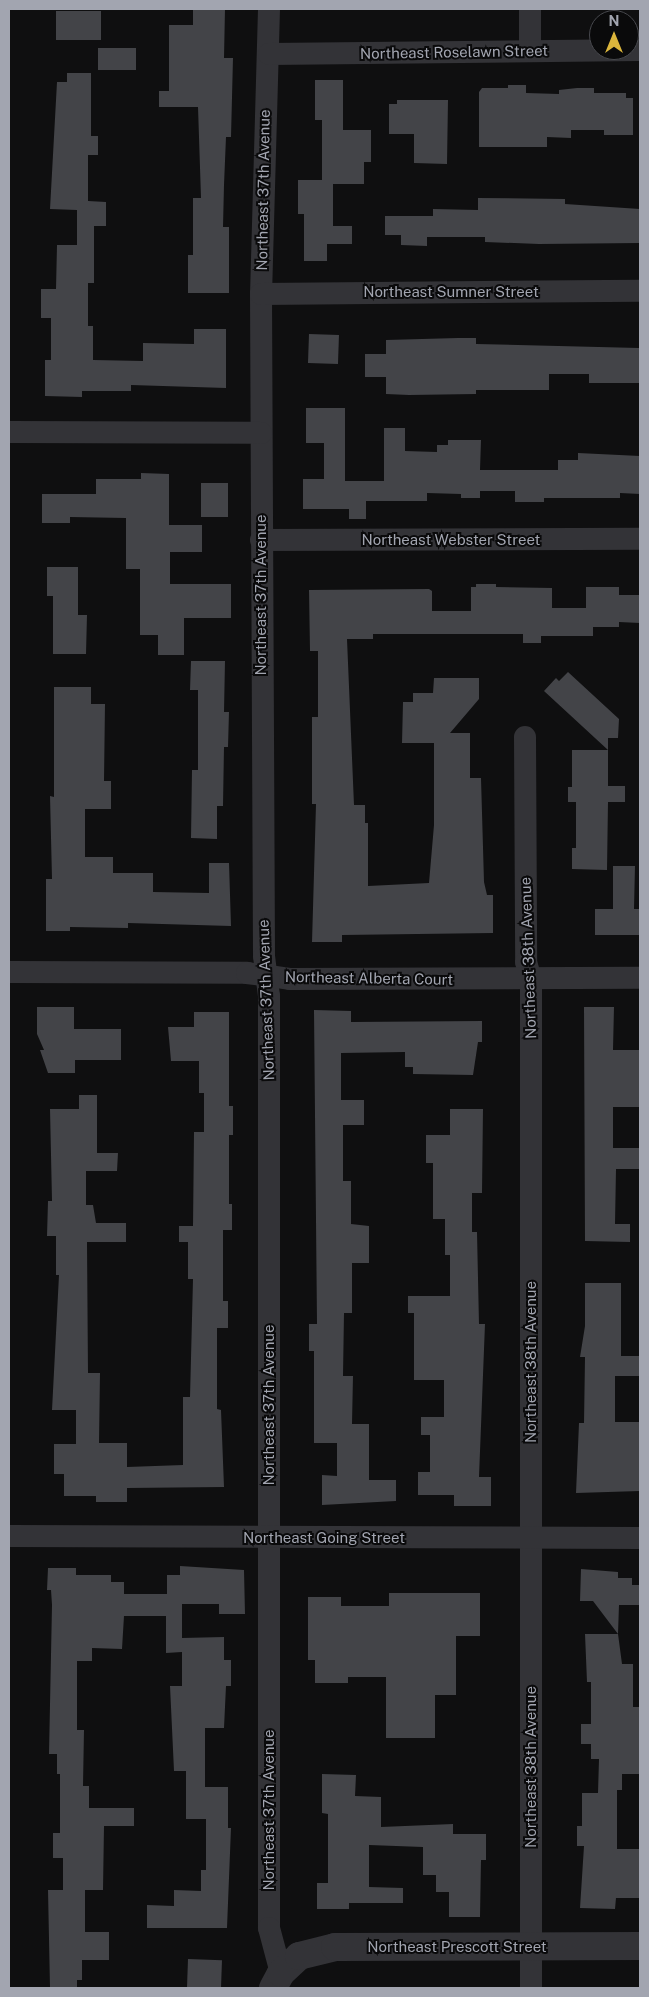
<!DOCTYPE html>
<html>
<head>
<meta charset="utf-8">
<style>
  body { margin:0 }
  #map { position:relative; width:649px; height:1997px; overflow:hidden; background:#0f0f10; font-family:"Public Sans",sans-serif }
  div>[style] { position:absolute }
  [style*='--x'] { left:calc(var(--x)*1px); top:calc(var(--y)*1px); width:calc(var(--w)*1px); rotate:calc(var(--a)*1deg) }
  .building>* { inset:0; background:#434448; transform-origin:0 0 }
  .minor>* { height:22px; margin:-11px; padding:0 11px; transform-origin:11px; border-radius:11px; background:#333337 }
  .tertiary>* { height:28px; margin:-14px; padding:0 14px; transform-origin:14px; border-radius:14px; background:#333337 }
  span { translate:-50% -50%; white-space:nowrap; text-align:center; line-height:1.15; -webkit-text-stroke:4px #0a0a0b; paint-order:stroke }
  .street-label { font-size:15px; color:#a2a5b0 }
  .frame { position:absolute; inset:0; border:10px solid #a2a5b0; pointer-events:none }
  .north { position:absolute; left:589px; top:10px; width:50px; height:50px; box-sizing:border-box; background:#0a0a0b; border:1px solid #47484d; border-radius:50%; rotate:0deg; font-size:14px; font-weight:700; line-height:20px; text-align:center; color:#a2a5b0 }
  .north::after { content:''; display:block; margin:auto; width:18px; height:22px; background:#dcb63c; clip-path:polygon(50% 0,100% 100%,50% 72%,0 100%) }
</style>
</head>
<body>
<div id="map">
  <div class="building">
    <i style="clip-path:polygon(193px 9px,225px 9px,224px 58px,233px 58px,231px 137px,226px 137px,224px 185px,223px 227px,229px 227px,229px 293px,188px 293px,188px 255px,193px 255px,193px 198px,201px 198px,198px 107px,159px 107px,159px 91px,169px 91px,169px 25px,193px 25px)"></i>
    <i style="left:56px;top:11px;width:45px;height:29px"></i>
    <i style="left:98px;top:48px;width:38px;height:22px"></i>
    <i style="clip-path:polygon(67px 73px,91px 73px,91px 136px,98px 136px,98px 155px,88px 155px,88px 201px,106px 202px,106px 226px,94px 226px,94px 283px,88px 283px,88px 326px,93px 326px,93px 360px,143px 361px,143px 343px,194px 344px,194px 329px,226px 329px,226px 388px,131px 385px,131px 391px,82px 391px,82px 397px,45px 396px,45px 360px,51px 360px,51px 318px,41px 318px,41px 289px,56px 289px,57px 245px,77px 245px,77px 210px,50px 209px,57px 82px,67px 82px)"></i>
    <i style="clip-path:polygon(315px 80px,343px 80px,343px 130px,371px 130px,371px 162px,364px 162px,364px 184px,333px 184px,333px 226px,352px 226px,352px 244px,327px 244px,327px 261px,304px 261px,304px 214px,298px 214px,298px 180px,322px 180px,322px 120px,315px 120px)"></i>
    <i style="clip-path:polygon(508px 85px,526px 85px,526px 93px,559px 94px,559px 90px,577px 88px,594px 88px,594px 93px,626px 93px,626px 98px,633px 98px,633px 135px,604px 135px,604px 130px,571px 130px,571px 138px,547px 137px,547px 147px,479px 147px,479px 92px,482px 88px,508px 88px)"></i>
    <i style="clip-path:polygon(397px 100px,448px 100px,447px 164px,414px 163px,414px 134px,389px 134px,389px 104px,397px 104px)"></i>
    <i style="clip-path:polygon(478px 198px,565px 199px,565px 204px,640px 209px,640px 243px,539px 244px,485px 242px,485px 237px,427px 237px,427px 246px,401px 245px,401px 235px,385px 235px,385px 216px,433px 216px,433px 209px,478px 210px)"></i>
    <i style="left:309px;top:334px;width:30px;height:29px;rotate:2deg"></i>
    <i style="clip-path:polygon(458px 338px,476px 338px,476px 344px,639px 348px,639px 383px,589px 383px,589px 374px,549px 374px,549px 390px,476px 390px,476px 394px,409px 395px,386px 394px,386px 377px,365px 377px,365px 354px,386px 354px,386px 340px)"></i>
    <i style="clip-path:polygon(306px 408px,345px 408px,345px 481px,384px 481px,384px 428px,405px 428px,405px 451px,437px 452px,437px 445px,448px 445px,448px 440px,481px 440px,480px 470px,558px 470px,558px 460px,578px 460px,578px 453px,640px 456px,640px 494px,620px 493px,620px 498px,544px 498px,544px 502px,515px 502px,515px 491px,480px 491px,480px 498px,461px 498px,461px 494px,427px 493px,427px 501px,366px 501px,366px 519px,349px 519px,349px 509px,303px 509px,303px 479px,324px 479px,324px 443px,306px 443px)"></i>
    <i style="clip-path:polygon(141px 473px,169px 474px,169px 525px,202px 525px,202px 552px,170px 552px,170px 584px,231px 584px,231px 618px,184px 618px,184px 655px,158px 655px,158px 635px,140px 635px,140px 569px,126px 569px,126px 518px,70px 517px,70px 523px,42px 523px,42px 494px,96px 494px,96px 479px,141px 479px)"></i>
    <i style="left:201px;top:483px;width:27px;height:34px"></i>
    <i style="clip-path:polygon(47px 567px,78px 567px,78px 615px,87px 615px,86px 654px,53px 654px,53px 596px,47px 596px)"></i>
    <i style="clip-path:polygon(476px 584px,496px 584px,496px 587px,552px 588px,552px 608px,586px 608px,586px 587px,619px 587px,619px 595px,640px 595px,640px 623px,619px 622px,619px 627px,593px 627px,593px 636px,541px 636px,541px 643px,523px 643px,523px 634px,373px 634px,373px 639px,347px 639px,354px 805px,365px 805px,365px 823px,368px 823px,368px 886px,429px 883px,434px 825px,434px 743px,402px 743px,403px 702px,413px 702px,413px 693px,433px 693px,434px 678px,479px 678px,479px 699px,450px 733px,470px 733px,470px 778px,481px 778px,484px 882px,487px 895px,493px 895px,493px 933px,342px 935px,342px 942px,312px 942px,316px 804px,312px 804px,312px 717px,318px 717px,318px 651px,310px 651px,309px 590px,429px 589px,432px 591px,432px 611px,471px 611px,471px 587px,476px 587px)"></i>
    <i style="clip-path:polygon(191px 661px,225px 661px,224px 712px,229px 712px,228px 747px,224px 747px,223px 806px,217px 806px,217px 839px,191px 838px,192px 770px,198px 770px,198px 690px,190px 690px)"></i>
    <i style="clip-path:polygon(568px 672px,619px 719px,618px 738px,608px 738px,608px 786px,625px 786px,625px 802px,608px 802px,607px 870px,572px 869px,572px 848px,576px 848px,576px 802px,568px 802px,568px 787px,572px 787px,572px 750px,608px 750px,544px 691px,556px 678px,559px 681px)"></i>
    <i style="clip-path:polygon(54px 687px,91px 687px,91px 704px,105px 704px,104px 781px,111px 781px,111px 809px,85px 809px,85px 857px,113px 857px,113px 873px,153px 873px,153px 892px,209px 893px,209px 863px,229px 863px,231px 926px,128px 923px,128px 928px,70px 927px,70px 931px,46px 931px,46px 879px,52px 879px,50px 796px,54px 797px)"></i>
    <i style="clip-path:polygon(613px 866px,635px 866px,634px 909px,640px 909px,640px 935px,595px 935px,595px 909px,613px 909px)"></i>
    <i style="clip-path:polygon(37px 1007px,74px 1007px,74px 1029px,121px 1029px,121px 1060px,75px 1060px,75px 1073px,48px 1073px,40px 1050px,44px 1050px,37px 1034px)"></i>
    <i style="clip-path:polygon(584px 1007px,614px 1007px,613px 1050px,640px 1050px,640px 1107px,613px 1107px,613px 1148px,640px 1148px,640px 1169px,616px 1169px,615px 1224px,630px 1224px,630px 1242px,585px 1241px)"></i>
    <i style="clip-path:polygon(314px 1010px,351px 1011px,351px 1022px,482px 1021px,482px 1042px,478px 1042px,473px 1075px,413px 1074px,413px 1067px,405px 1067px,405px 1052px,341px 1053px,341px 1100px,364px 1100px,364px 1125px,343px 1125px,343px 1181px,351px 1181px,351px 1224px,369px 1226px,369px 1263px,352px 1263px,352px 1313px,344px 1313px,343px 1376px,353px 1376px,352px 1424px,369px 1424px,369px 1480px,396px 1480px,396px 1501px,322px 1505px,322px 1475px,337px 1476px,337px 1443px,314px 1443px,314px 1351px,309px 1351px,309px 1324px,317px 1324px)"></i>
    <i style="clip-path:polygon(194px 1012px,229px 1012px,229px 1106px,233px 1106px,233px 1135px,229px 1135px,229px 1204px,232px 1204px,232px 1230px,223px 1230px,223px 1301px,228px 1301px,228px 1328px,217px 1328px,217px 1409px,221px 1410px,224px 1487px,127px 1488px,127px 1502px,96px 1502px,96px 1496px,64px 1496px,64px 1474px,54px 1474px,54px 1444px,76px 1444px,76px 1410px,52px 1410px,59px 1275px,56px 1275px,56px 1236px,47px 1236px,48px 1201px,52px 1201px,50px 1109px,79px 1109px,79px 1095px,97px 1095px,97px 1153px,118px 1153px,117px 1171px,86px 1171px,86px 1205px,93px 1205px,96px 1223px,126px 1223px,126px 1242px,87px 1242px,88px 1373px,100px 1373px,99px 1443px,127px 1443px,127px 1467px,183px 1465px,183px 1397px,190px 1397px,193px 1279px,188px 1279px,188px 1242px,179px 1242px,179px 1226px,193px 1226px,194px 1132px,204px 1132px,204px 1093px,199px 1093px,199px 1061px,171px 1061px,168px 1027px,194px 1027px)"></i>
    <i style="clip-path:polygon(450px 1109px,483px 1109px,482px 1193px,472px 1193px,472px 1232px,477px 1232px,479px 1324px,485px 1324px,479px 1477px,491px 1477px,491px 1506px,454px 1506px,454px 1495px,418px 1495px,418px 1472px,430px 1472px,430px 1435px,421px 1435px,421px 1417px,444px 1417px,444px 1380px,414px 1380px,414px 1313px,408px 1313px,408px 1296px,450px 1296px,450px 1255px,445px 1255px,445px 1219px,433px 1219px,433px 1163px,426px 1163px,426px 1135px,450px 1135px)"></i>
    <i style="clip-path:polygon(585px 1283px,621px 1283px,621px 1356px,640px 1356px,640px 1376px,615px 1376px,615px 1422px,640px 1422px,640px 1491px,576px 1493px,579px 1423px,584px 1423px,585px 1357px,580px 1357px,585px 1326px)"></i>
    <i style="clip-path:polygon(180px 1566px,244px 1570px,245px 1614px,219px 1614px,219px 1604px,182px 1604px,182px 1640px,182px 1638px,224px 1637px,224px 1660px,231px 1660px,231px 1686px,226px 1686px,224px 1728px,205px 1728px,205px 1787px,228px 1787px,228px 1828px,231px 1828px,227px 1928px,147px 1928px,147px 1905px,174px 1906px,174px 1890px,201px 1891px,201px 1870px,206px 1870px,206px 1819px,186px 1819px,186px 1771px,174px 1771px,170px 1686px,182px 1686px,182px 1652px,166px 1653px,166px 1616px,124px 1616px,122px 1649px,92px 1648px,92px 1661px,77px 1661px,77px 1730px,84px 1730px,83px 1786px,89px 1786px,89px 1808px,134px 1808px,134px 1826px,104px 1826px,103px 1890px,85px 1890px,85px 1932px,109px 1932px,109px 1960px,82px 1960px,82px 1980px,77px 1980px,77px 1988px,50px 1988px,48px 1890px,63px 1890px,63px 1858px,53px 1858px,53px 1833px,60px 1833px,60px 1774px,57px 1774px,57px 1754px,49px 1754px,52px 1605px,51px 1590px,47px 1590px,48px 1568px,76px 1568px,76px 1575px,111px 1575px,111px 1582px,124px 1582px,124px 1594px,167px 1594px,167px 1575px,180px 1575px)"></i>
    <i style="clip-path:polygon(581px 1569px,618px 1572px,618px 1578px,632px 1578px,632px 1585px,640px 1585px,640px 1605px,619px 1605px,618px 1634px,593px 1601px,580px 1601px)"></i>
    <i style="clip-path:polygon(389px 1593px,480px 1593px,480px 1636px,456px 1636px,456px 1695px,435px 1695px,435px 1738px,386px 1738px,386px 1677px,348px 1677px,348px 1683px,315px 1683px,315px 1660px,308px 1660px,308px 1597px,341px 1597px,341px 1606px,389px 1606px)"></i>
    <i style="clip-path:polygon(585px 1634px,618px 1634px,622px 1664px,633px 1664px,633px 1707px,640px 1707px,640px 1774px,622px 1774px,622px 1790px,617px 1790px,617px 1849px,640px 1849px,640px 1898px,616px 1898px,615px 1909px,580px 1908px,584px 1846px,577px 1846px,577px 1826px,582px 1826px,582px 1793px,598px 1793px,599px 1759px,591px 1759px,591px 1744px,581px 1744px,581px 1724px,591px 1724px,591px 1682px,587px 1682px)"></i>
    <i style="clip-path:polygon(322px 1774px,356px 1775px,355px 1796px,381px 1797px,381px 1827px,453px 1824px,453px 1834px,486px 1834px,486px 1860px,481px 1860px,480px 1917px,449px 1917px,449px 1892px,436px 1892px,436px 1875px,423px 1875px,423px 1847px,369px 1845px,369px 1887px,403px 1888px,403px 1903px,349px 1903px,349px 1909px,317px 1909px,317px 1883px,328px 1883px,328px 1814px,322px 1813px)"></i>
    <i style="left:188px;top:1959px;width:34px;height:29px;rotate:2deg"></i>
  </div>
  <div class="minor">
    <i style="--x:269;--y:9;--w:285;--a:91.6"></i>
    <i style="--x:261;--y:294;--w:662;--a:89.74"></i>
    <i style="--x:264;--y:956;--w:40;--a:82.9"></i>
    <i style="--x:269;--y:996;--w:932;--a:90"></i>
    <i style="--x:269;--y:1928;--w:47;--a:75.1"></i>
    <i style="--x:530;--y:51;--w:42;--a:-90"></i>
    <i style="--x:269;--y:54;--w:371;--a:-0.6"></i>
    <i style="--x:261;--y:294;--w:379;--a:-0.5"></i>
    <i style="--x:9;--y:432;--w:252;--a:0.2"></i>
    <i style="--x:261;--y:540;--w:379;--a:-0.2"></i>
    <i style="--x:525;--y:737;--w:225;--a:89.7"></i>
    <i style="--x:526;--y:962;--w:18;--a:74"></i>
    <i style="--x:531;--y:979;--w:1009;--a:90"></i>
    <i style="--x:9;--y:972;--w:238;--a:0.2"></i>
    <i style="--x:247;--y:973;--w:43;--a:7.9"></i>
    <i style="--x:290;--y:979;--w:350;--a:-0.2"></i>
    <i style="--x:9;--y:1536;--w:631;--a:0.18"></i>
  </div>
  <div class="tertiary">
    <i style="--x:273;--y:1988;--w:17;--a:-62"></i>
    <i style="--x:281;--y:1973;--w:25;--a:-43"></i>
    <i style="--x:299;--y:1956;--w:37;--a:-14"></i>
    <i style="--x:335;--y:1947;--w:305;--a:-0.2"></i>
  </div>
  <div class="street-label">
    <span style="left:454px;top:52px;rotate:-1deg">Northeast Roselawn Street</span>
    <span style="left:263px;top:190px;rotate:-89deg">Northeast 37th Avenue</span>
    <span style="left:451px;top:292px">Northeast Sumner Street</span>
    <span style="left:451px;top:540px">Northeast Webster Street</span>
    <span style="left:261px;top:595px;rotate:-90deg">Northeast 37th Avenue</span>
    <span style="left:528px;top:958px;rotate:-92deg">Northeast 38th Avenue</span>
    <span style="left:369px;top:978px;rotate:1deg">Northeast Alberta Court</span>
    <span style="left:266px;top:1000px;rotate:-92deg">Northeast 37th Avenue</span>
    <span style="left:531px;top:1362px;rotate:-90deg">Northeast 38th Avenue</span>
    <span style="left:269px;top:1405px;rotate:-90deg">Northeast 37th Avenue</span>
    <span style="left:324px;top:1538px">Northeast Going Street</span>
    <span style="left:531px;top:1767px;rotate:-90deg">Northeast 38th Avenue</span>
    <span style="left:269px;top:1810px;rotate:-90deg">Northeast 37th Avenue</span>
    <span style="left:457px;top:1947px">Northeast Prescott Street</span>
  </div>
  <div class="frame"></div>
  <div class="north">N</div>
</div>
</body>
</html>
